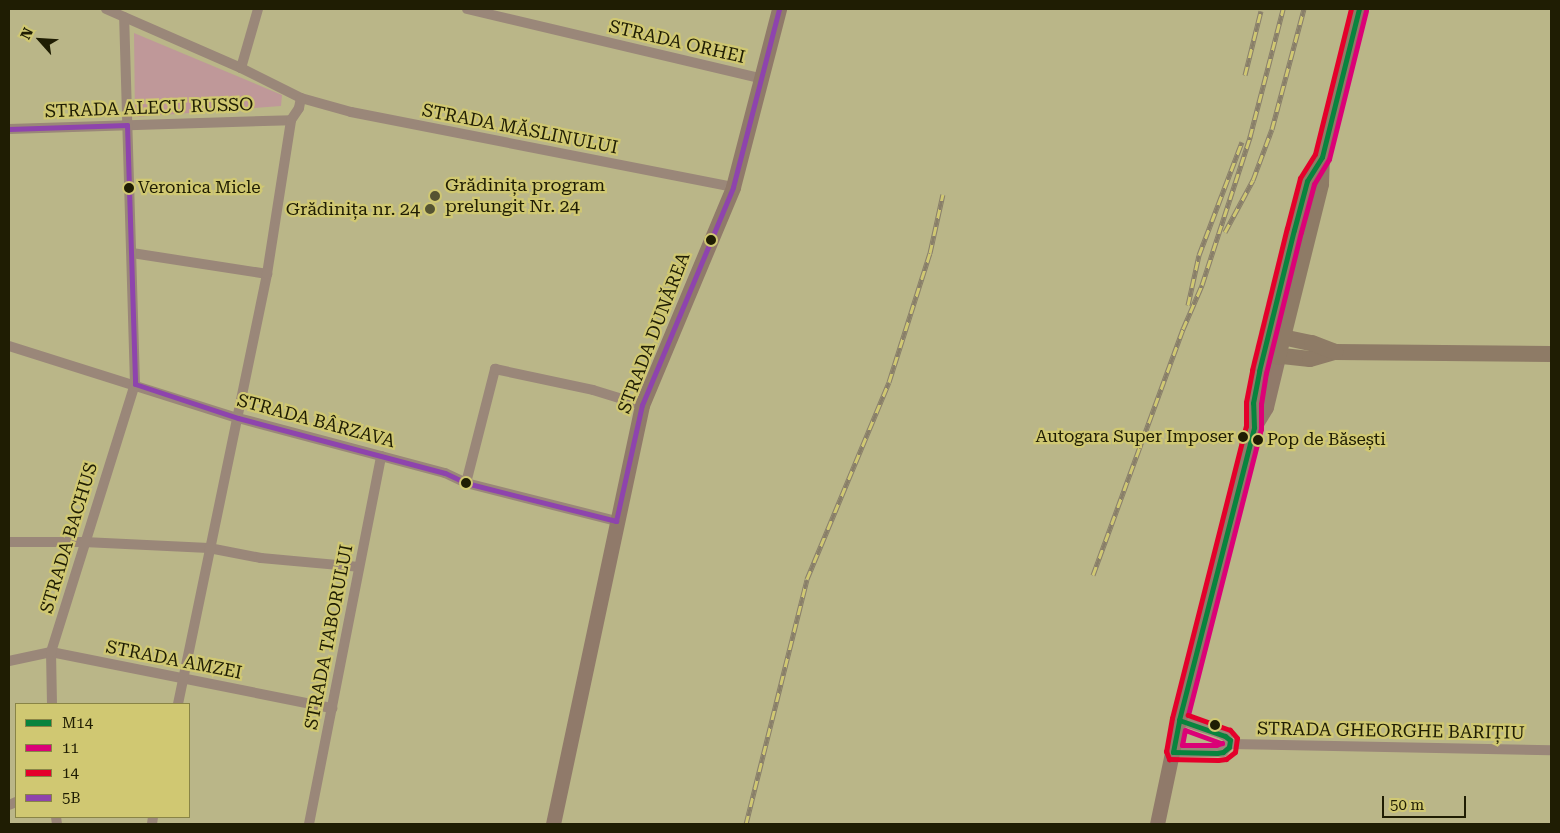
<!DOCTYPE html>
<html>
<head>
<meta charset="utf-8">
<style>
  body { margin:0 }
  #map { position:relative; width:1560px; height:833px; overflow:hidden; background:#bab688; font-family:"Roboto Serif",serif }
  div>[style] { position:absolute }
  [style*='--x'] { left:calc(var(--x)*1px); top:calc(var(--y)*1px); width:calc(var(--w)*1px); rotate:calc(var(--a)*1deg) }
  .green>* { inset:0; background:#bf9899 }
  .street>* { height:10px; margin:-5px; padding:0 5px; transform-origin:5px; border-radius:5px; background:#9a8779 }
  .secondary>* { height:15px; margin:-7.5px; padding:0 7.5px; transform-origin:7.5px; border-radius:7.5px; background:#907a6a }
  .primary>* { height:16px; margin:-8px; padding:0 8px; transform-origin:8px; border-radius:8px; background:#8e7b66 }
  .rail>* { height:5px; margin-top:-2.5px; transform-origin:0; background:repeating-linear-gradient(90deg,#d0c872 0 9px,#897f69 0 18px); box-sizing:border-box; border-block:1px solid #897f69 }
  .bus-1>* { height:5px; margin:-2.5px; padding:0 2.5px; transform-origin:2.5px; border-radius:2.5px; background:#08843e }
  .bus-2>* { height:5px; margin:-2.5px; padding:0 2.5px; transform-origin:2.5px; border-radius:2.5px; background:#db0177 }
  .bus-3>* { height:5px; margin:-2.5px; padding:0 2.5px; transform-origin:2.5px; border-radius:2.5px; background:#e4002b }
  .bus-4>* { height:5px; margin:-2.5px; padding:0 2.5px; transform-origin:2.5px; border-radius:2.5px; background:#8e44ad }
  .dots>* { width:14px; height:14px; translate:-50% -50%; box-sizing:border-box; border:2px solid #d0c872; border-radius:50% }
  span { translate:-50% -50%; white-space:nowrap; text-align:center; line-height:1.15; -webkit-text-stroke:4.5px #d0c872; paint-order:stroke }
  .bus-label { font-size:17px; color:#1f1d03 }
  .left { translate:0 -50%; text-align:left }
  .right { translate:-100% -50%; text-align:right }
  .street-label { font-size:18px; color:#1f1d03 }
  .poi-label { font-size:18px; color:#1f1d03 }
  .frame { position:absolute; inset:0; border:10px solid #1f1d03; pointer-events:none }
  .legend { position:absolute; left:15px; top:703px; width:175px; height:115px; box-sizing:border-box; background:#d0c872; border:1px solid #898446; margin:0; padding:6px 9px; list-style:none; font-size:15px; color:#1f1d03 }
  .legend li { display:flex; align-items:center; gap:10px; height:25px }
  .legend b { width:25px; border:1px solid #898446 }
  .north { position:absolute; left:15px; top:15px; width:50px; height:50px; -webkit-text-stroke:4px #d0c872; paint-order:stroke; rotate:296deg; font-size:14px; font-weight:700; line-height:20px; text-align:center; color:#1f1d03 }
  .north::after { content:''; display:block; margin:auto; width:18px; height:22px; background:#1f1d03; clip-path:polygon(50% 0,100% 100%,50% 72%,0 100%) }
  .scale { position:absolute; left:1382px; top:796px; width:84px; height:22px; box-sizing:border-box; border:2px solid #1f1d03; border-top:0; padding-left:6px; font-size:15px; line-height:18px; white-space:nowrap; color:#1f1d03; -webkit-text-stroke:4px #d0c872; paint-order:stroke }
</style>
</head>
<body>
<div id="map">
  <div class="green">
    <i style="clip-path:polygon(134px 33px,282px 95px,281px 106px,135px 117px)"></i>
  </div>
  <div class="street">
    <i style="--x:106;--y:9;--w:147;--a:23.6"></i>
    <i style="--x:241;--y:68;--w:67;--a:26.6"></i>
    <i style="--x:301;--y:98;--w:52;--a:15.6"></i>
    <i style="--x:351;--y:112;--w:389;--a:11.1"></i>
    <i style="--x:467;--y:9;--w:303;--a:13.3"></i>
    <i style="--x:241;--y:68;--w:61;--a:-73.9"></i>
    <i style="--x:9;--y:129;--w:282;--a:-1.8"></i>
    <i style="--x:132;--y:253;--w:137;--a:8.8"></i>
    <i style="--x:9;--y:346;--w:240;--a:17.5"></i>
    <i style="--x:238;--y:418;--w:214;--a:14.9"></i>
    <i style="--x:445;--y:473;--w:23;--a:25"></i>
    <i style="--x:466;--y:483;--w:155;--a:14.2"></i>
    <i style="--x:466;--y:483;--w:118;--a:-75.7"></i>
    <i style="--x:495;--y:369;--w:100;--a:12.1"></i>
    <i style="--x:593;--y:390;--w:51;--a:17"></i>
    <i style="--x:9;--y:542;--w:75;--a:0"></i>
    <i style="--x:84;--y:542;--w:125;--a:2.7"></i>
    <i style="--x:209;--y:548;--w:53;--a:10.9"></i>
    <i style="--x:261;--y:558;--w:98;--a:5.2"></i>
    <i style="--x:9;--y:661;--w:43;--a:-12.1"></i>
    <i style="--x:51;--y:652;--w:287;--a:11.3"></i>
    <i style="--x:52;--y:704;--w:52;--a:-91.1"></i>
    <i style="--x:51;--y:652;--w:281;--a:-72.6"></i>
    <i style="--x:135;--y:384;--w:367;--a:-91.7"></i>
    <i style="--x:178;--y:704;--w:439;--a:-78.3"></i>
    <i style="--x:267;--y:274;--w:156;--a:-81.1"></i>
    <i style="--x:291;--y:120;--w:14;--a:-56"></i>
    <i style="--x:299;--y:108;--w:10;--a:-79"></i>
    <i style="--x:1230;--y:744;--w:321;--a:1.1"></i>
    <i style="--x:1173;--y:752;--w:50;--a:0"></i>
    <i style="--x:1223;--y:752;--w:11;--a:-49"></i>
    <i style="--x:1230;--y:744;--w:8;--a:-113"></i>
    <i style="--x:1227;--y:737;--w:9;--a:-153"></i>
    <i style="--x:1219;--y:733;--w:42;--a:-162"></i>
    <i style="--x:9;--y:805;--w:8;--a:-23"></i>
    <i style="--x:56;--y:817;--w:7;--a:82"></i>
    <i style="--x:152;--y:824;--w:7;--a:-82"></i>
    <i style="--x:309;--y:824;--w:375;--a:-78.9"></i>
  </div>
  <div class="secondary">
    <i style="--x:1254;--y:427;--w:23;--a:-59"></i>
    <i style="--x:1266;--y:407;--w:51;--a:-76.5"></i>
    <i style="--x:553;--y:824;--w:428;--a:-78"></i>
    <i style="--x:642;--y:405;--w:236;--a:-67.3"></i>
    <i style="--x:733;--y:187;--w:184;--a:-75.5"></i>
    <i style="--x:1157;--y:824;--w:106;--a:-78.1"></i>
    <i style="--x:1179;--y:720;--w:302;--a:-75.6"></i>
    <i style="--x:1254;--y:427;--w:24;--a:-92"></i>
    <i style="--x:1253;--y:403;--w:50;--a:-77.3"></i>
  </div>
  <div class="primary">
    <i style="--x:1322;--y:157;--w:28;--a:122"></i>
    <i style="--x:1307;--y:181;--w:178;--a:104"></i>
    <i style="--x:1264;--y:354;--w:46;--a:6.2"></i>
    <i style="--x:1310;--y:359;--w:26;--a:-16"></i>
    <i style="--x:1335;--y:352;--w:216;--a:0.5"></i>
    <i style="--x:1273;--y:335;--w:40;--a:12"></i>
    <i style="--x:1312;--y:343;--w:25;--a:21"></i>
    <i style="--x:1278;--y:357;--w:178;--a:-76"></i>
    <i style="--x:1321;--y:184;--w:27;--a:-88"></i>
    <i style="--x:1322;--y:157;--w:153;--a:-76"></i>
  </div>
  <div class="rail">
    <i style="--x:1245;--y:75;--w:66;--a:-76"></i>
    <i style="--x:1225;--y:232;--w:59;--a:-61.7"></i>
    <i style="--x:1253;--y:180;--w:54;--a:-69.6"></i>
    <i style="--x:1272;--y:129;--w:124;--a:-75.1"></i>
    <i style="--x:1188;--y:305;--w:51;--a:-77.6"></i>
    <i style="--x:1199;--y:255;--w:121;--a:-69.2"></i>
    <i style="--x:1093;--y:575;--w:262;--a:-69.9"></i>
    <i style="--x:1183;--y:329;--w:48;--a:-66.6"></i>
    <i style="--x:1202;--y:285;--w:156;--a:-72"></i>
    <i style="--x:1250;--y:137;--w:132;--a:-75.5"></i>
    <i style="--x:746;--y:824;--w:252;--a:-76"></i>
    <i style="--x:807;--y:579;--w:213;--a:-67.4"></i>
    <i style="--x:889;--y:382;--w:135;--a:-72.4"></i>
    <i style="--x:930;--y:253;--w:60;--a:-77.6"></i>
  </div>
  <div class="bus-1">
    <i style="--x:1179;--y:720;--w:49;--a:19.2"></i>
    <i style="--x:1225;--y:736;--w:6;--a:39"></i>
    <i style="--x:1230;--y:740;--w:7;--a:98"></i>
    <i style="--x:1229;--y:747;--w:8;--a:140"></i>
    <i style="--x:1223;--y:752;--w:6;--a:171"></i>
    <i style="--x:1217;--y:753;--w:44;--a:-178.7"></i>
    <i style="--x:1173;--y:752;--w:33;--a:-79"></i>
    <i style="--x:1179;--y:720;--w:302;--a:-75.6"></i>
    <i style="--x:1254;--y:427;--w:24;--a:-92"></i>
    <i style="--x:1253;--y:403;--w:33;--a:-79"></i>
    <i style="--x:1259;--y:371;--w:145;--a:-76.1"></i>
    <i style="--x:1294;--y:230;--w:51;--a:-75.1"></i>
    <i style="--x:1307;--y:181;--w:28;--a:-58"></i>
    <i style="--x:1322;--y:157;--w:153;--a:-76"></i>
  </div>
  <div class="bus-2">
    <i style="--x:1188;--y:715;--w:295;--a:-75.7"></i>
    <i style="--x:1261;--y:429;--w:25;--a:-90"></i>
    <i style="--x:1261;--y:404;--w:31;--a:-81"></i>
    <i style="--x:1266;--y:373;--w:145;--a:-76.1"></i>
    <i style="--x:1301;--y:232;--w:50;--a:-74.8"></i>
    <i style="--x:1314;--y:184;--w:29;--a:-59"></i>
    <i style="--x:1329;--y:159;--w:153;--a:-76"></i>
    <i style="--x:1185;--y:730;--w:38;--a:20"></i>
    <i style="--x:1221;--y:743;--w:1;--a:0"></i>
    <i style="--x:1222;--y:743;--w:6;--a:162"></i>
    <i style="--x:1216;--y:745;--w:34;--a:180"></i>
    <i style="--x:1182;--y:745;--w:15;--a:-79"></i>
  </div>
  <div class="bus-3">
    <i style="--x:1172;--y:718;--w:34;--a:100"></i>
    <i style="--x:1166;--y:751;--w:9;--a:69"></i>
    <i style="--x:1169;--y:759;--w:49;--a:1.2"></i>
    <i style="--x:1218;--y:760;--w:8;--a:-7"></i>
    <i style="--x:1226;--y:759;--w:11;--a:-38"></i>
    <i style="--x:1235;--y:752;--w:14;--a:-82"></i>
    <i style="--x:1237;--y:738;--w:11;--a:-131"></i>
    <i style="--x:1230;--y:730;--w:45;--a:-160.3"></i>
    <i style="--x:1172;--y:718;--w:301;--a:-75.8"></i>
    <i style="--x:1246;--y:426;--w:24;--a:-90"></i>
    <i style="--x:1246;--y:402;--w:33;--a:-79"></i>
    <i style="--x:1252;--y:370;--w:146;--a:-76.2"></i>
    <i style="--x:1287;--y:228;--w:52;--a:-75.4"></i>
    <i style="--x:1300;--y:178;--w:28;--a:-58"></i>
    <i style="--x:1315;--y:154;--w:149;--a:-76.1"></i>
  </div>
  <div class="bus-4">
    <i style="--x:9;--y:129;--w:118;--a:-1.9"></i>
    <i style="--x:127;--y:125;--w:259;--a:88.2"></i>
    <i style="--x:135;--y:384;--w:108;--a:18.3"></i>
    <i style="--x:238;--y:418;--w:214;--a:14.9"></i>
    <i style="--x:445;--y:473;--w:23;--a:25"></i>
    <i style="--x:466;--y:483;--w:155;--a:14.2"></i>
    <i style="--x:616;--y:521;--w:119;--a:-77.4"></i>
    <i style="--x:642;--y:405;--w:236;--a:-67.3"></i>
    <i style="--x:733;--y:187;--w:184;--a:-75.5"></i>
  </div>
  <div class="dots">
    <i style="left:129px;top:188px;background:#1f1d03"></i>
    <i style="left:435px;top:196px;background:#555332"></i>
    <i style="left:430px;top:209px;background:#555332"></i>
    <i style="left:711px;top:240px;background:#1f1d03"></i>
    <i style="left:1243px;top:437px;background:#1f1d03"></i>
    <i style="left:1258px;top:440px;background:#1f1d03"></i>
    <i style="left:466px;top:483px;background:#1f1d03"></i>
    <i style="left:1215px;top:725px;background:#1f1d03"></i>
  </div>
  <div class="bus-label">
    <span class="left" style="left:138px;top:188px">Veronica Micle</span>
    <span class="right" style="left:1234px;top:437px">Autogara Super Imposer</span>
    <span class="left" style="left:1267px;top:440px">Pop de Băsești</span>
  </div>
  <div class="street-label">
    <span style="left:677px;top:42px;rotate:13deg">STRADA ORHEI</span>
    <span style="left:149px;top:108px;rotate:-2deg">STRADA ALECU RUSSO</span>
    <span style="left:520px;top:129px;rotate:11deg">STRADA MĂSLINULUI</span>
    <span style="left:654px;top:333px;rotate:-69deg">STRADA DUNĂREA</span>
    <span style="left:316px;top:421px;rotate:15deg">STRADA BÂRZAVA</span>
    <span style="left:69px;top:538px;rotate:-73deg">STRADA BACHUS</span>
    <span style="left:329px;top:637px;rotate:-79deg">STRADA TABORULUI</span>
    <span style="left:174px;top:660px;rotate:11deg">STRADA AMZEI</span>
    <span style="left:1391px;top:731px;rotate:1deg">STRADA GHEORGHE BARIȚIU</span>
  </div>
  <div class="poi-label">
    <span class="left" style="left:445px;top:196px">Grădinița program<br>prelungit Nr. 24</span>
    <span class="right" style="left:420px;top:209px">Grădinița nr. 24</span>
  </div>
  <div class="frame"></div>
  <ul class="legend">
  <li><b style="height:6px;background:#08843e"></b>M14</li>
  <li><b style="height:6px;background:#db0177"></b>11</li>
  <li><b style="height:6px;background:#e4002b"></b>14</li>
  <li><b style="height:6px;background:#8e44ad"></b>5B</li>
  </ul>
  <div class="north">N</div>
  <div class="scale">50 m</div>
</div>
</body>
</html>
